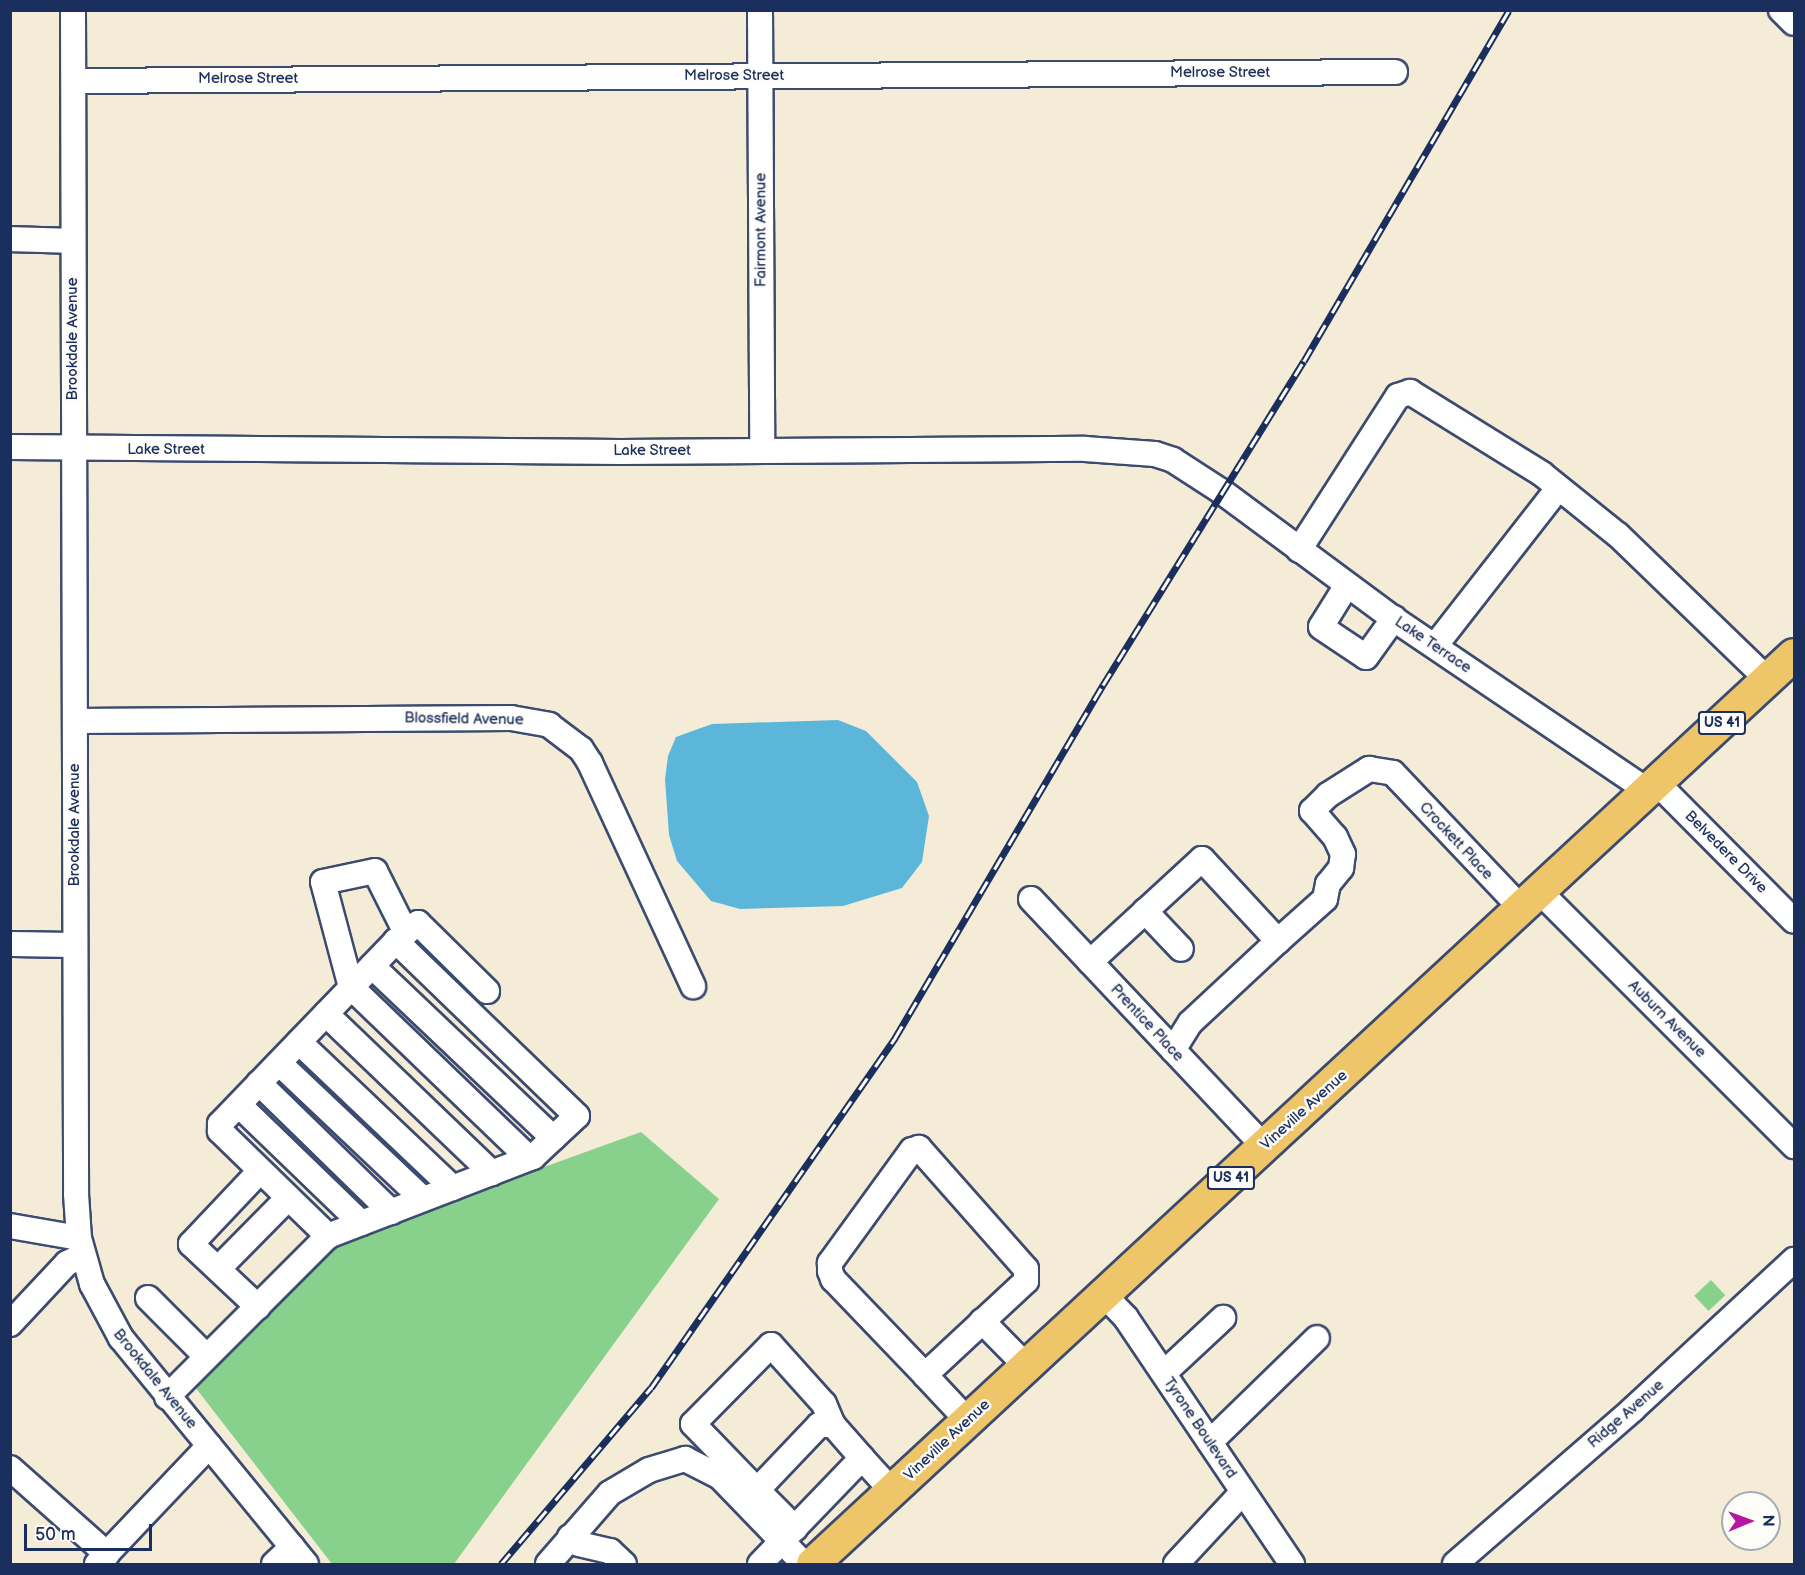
<!DOCTYPE html>
<html>
<head>
<meta charset="utf-8">
<style>
  body { margin:0 }
  #map { position:relative; width:1805px; height:1575px; overflow:hidden; background:#f5ecd7; font-family:"Balsamiq Sans",sans-serif }
  div>[style] { position:absolute }
  [style*='--x'] { left:calc(var(--x)*1px); top:calc(var(--y)*1px); width:calc(var(--w)*1px); rotate:calc(var(--a)*1deg) }
  .green>* { inset:0; background:#88d18d; transform-origin:0 0 }
  .water>* { inset:0; background:#5bb6d9 }
  .roads { filter:drop-shadow(2px 0 #3c4b70) drop-shadow(-2px 0 #3c4b70) drop-shadow(0 2px #3c4b70) drop-shadow(0 -2px #3c4b70) }
  .minor>* { height:24px; margin:-12px; padding:0 12px; transform-origin:12px; border-radius:12px; background:#fff }
  .major>* { height:32px; margin:-16px; padding:0 16px; transform-origin:16px; border-radius:16px; background:#eec569 }
  .rail>* { height:7px; margin-top:-3.5px; transform-origin:0; background:repeating-linear-gradient(90deg,#fdfcf7 0 14px,#1b2f5e 0 28px); box-sizing:border-box; border-block:2px solid #1b2f5e }
  span { translate:-50% -50%; white-space:nowrap; text-align:center; line-height:1.15; -webkit-text-stroke:5px #fdfcf7; paint-order:stroke }
  .shield-label span { padding:2px 4px; background:#fdfcf7; border:2px solid; border-radius:4px; -webkit-text-stroke-width:0 }
  .shield-label { font-size:14px; color:#1b2f5e; font-weight:700 }
  .street-label { font-size:15px; color:#1b2f5e }
  .frame { position:absolute; inset:0; border:12px solid #1b2f5e; pointer-events:none }
  .north { position:absolute; left:1721px; top:1491px; width:60px; height:60px; box-sizing:border-box; background:#fdfcf7; border:2px solid #a3aaba; border-radius:50%; rotate:89deg; font-size:16px; font-weight:700; line-height:24px; text-align:center; color:#1b2f5e }
  .north::after { content:''; display:block; margin:auto; width:21px; height:27px; background:#b5179e; clip-path:polygon(50% 0,100% 100%,50% 72%,0 100%) }
  .scale { position:absolute; left:24px; top:1524px; width:128px; height:27px; box-sizing:border-box; border:3px solid #1b2f5e; border-top:0; padding-left:8px; font-size:18px; line-height:21px; white-space:nowrap; color:#1b2f5e; -webkit-text-stroke:4px #fdfcf7; paint-order:stroke }
</style>
</head>
<body>
<div id="map">
  <div class="green">
    <i style="clip-path:polygon(641px 1132px,719px 1199px,454px 1564px,332px 1564px,195px 1387px,344px 1239px)"></i>
    <i style="left:1711px;top:1280px;width:21px;height:23px;rotate:47deg"></i>
  </div>
  <div class="water">
    <i style="clip-path:polygon(838px 720px,866px 731px,917px 782px,929px 816px,922px 862px,902px 888px,843px 906px,740px 909px,711px 901px,677px 861px,669px 835px,665px 779px,668px 756px,676px 737px,712px 724px)"></i>
  </div>
  <div class="roads">
    <div class="minor">
      <i style="--x:73;--y:10;--w:1184;--a:89.85"></i>
      <i style="--x:76;--y:1194;--w:44;--a:86.1"></i>
      <i style="--x:79;--y:1238;--w:48;--a:74.2"></i>
      <i style="--x:92;--y:1284;--w:61;--a:61.8"></i>
      <i style="--x:121;--y:1338;--w:292;--a:50.7"></i>
      <i style="--x:760;--y:10;--w:440;--a:89.7"></i>
      <i style="--x:1781;--y:10;--w:18;--a:45"></i>
      <i style="--x:74;--y:81;--w:1321;--a:-0.39"></i>
      <i style="--x:10;--y:239;--w:63;--a:1.8"></i>
      <i style="--x:10;--y:447;--w:610;--a:0.47"></i>
      <i style="--x:620;--y:452;--w:465;--a:-0.4"></i>
      <i style="--x:1085;--y:449;--w:70;--a:4.1"></i>
      <i style="--x:1155;--y:454;--w:19;--a:18"></i>
      <i style="--x:1173;--y:460;--w:57;--a:32.9"></i>
      <i style="--x:1221;--y:491;--w:212;--a:36.5"></i>
      <i style="--x:1391;--y:617;--w:312;--a:34.1"></i>
      <i style="--x:1299;--y:550;--w:183;--a:-57.3"></i>
      <i style="--x:1398;--y:396;--w:13;--a:-18"></i>
      <i style="--x:1410;--y:392;--w:155;--a:31.8"></i>
      <i style="--x:1542;--y:474;--w:97;--a:38.8"></i>
      <i style="--x:1618;--y:535;--w:209;--a:44"></i>
      <i style="--x:1347;--y:585;--w:49;--a:121.8"></i>
      <i style="--x:1321;--y:627;--w:54;--a:33.7"></i>
      <i style="--x:1366;--y:657;--w:48;--a:-54.3"></i>
      <i style="--x:1435;--y:646;--w:198;--a:-52"></i>
      <i style="--x:75;--y:721;--w:436;--a:-0.4"></i>
      <i style="--x:511;--y:718;--w:39;--a:10"></i>
      <i style="--x:549;--y:725;--w:40;--a:37"></i>
      <i style="--x:581;--y:749;--w:17;--a:57"></i>
      <i style="--x:590;--y:763;--w:246;--a:65.2"></i>
      <i style="--x:1657;--y:783;--w:194;--a:45.2"></i>
      <i style="--x:1539;--y:891;--w:361;--a:45"></i>
      <i style="--x:1031;--y:899;--w:340;--a:46.7"></i>
      <i style="--x:1145;--y:911;--w:52;--a:46.5"></i>
      <i style="--x:406;--y:933;--w:69;--a:-116.6"></i>
      <i style="--x:375;--y:871;--w:53;--a:168.1"></i>
      <i style="--x:323;--y:882;--w:109;--a:75.1"></i>
      <i style="--x:351;--y:987;--w:247;--a:43.9"></i>
      <i style="--x:397;--y:940;--w:27;--a:-39"></i>
      <i style="--x:418;--y:923;--w:97;--a:44.6"></i>
      <i style="--x:1278;--y:941;--w:63;--a:-41.8"></i>
      <i style="--x:1325;--y:899;--w:15;--a:-79"></i>
      <i style="--x:1328;--y:884;--w:21;--a:-51"></i>
      <i style="--x:1341;--y:868;--w:14;--a:-82"></i>
      <i style="--x:1343;--y:854;--w:19;--a:-115"></i>
      <i style="--x:1335;--y:837;--w:35;--a:-131"></i>
      <i style="--x:1312;--y:811;--w:23;--a:-45"></i>
      <i style="--x:1328;--y:795;--w:49;--a:-32.4"></i>
      <i style="--x:1369;--y:769;--w:24;--a:9"></i>
      <i style="--x:1393;--y:773;--w:185;--a:46.5"></i>
      <i style="--x:10;--y:944;--w:65;--a:0.9"></i>
      <i style="--x:1090;--y:962;--w:152;--a:-42.6"></i>
      <i style="--x:1202;--y:859;--w:112;--a:47.2"></i>
      <i style="--x:1278;--y:941;--w:120;--a:137"></i>
      <i style="--x:1190;--y:1023;--w:32;--a:122"></i>
      <i style="--x:372;--y:966;--w:250;--a:43.5"></i>
      <i style="--x:326;--y:1014;--w:230;--a:43.8"></i>
      <i style="--x:299;--y:1042;--w:212;--a:43.5"></i>
      <i style="--x:279;--y:1063;--w:198;--a:43.4"></i>
      <i style="--x:259;--y:1083;--w:185;--a:44.3"></i>
      <i style="--x:239;--y:1105;--w:170;--a:44"></i>
      <i style="--x:10;--y:1226;--w:70;--a:9.9"></i>
      <i style="--x:218;--y:1269;--w:100;--a:-45.4"></i>
      <i style="--x:1105;--y:1296;--w:30;--a:46"></i>
      <i style="--x:1126;--y:1318;--w:297;--a:56"></i>
      <i style="--x:148;--y:1298;--w:83;--a:45"></i>
      <i style="--x:258;--y:1307;--w:92;--a:-136.8"></i>
      <i style="--x:191;--y:1244;--w:100;--a:-46.6"></i>
      <i style="--x:982;--y:1321;--w:64;--a:45.6"></i>
      <i style="--x:10;--y:1324;--w:83;--a:-46.9"></i>
      <i style="--x:67;--y:1263;--w:17;--a:-24"></i>
      <i style="--x:1164;--y:1373;--w:81;--a:-43"></i>
      <i style="--x:925;--y:1375;--w:138;--a:-42.9"></i>
      <i style="--x:1026;--y:1281;--w:12;--a:-90"></i>
      <i style="--x:1026;--y:1269;--w:162;--a:-131.5"></i>
      <i style="--x:919;--y:1148;--w:7;--a:164"></i>
      <i style="--x:912;--y:1150;--w:140;--a:126"></i>
      <i style="--x:830;--y:1263;--w:8;--a:90"></i>
      <i style="--x:830;--y:1271;--w:9;--a:69"></i>
      <i style="--x:833;--y:1279;--w:133;--a:46.2"></i>
      <i style="--x:925;--y:1375;--w:63;--a:46.9"></i>
      <i style="--x:167;--y:1397;--w:228;--a:-45"></i>
      <i style="--x:328;--y:1236;--w:220;--a:-21.1"></i>
      <i style="--x:533;--y:1157;--w:60;--a:-43"></i>
      <i style="--x:577;--y:1116;--w:252;--a:-136"></i>
      <i style="--x:396;--y:941;--w:254;--a:133.9"></i>
      <i style="--x:220;--y:1124;--w:7;--a:90"></i>
      <i style="--x:220;--y:1131;--w:151;--a:44.2"></i>
      <i style="--x:1210;--y:1442;--w:149;--a:-44.2"></i>
      <i style="--x:862;--y:1458;--w:45;--a:47.7"></i>
      <i style="--x:10;--y:1468;--w:130;--a:41.6"></i>
      <i style="--x:757;--y:1490;--w:92;--a:-134.1"></i>
      <i style="--x:693;--y:1424;--w:111;--a:-45.4"></i>
      <i style="--x:771;--y:1345;--w:79;--a:48.1"></i>
      <i style="--x:824;--y:1404;--w:23;--a:67"></i>
      <i style="--x:570;--y:1537;--w:11;--a:38"></i>
      <i style="--x:579;--y:1544;--w:32;--a:13"></i>
      <i style="--x:610;--y:1551;--w:19;--a:43"></i>
      <i style="--x:97;--y:1564;--w:163;--a:-46.5"></i>
      <i style="--x:274;--y:1564;--w:25;--a:-43"></i>
      <i style="--x:548;--y:1564;--w:94;--a:-48.9"></i>
      <i style="--x:610;--y:1493;--w:45;--a:-30.5"></i>
      <i style="--x:649;--y:1470;--w:38;--a:-17"></i>
      <i style="--x:685;--y:1459;--w:38;--a:27"></i>
      <i style="--x:719;--y:1476;--w:122;--a:46"></i>
      <i style="--x:760;--y:1564;--w:147;--a:-46.1"></i>
      <i style="--x:862;--y:1458;--w:44;--a:-131.3"></i>
      <i style="--x:833;--y:1425;--w:14;--a:180"></i>
      <i style="--x:819;--y:1425;--w:90;--a:133.6"></i>
      <i style="--x:757;--y:1490;--w:54;--a:45"></i>
      <i style="--x:1176;--y:1564;--w:98;--a:-47.1"></i>
      <i style="--x:1455;--y:1564;--w:235;--a:-41"></i>
      <i style="--x:1632;--y:1410;--w:221;--a:-42.8"></i>
    </div>
    <div class="major">
      <i style="--x:813;--y:1564;--w:1337;--a:-42.82"></i>
    </div>
  </div>
  <div class="rail">
    <i style="--x:501;--y:1564;--w:231;--a:-49.6"></i>
    <i style="--x:651;--y:1388;--w:427;--a:-55.1"></i>
    <i style="--x:895;--y:1038;--w:410;--a:-59.5"></i>
    <i style="--x:1103;--y:685;--w:381;--a:-58.2"></i>
    <i style="--x:1304;--y:361;--w:406;--a:-59.7"></i>
  </div>
  <div class="shield-label">
    <span style="left:1722px;top:723px">US 41</span>
    <span style="left:1231px;top:1178px">US 41</span>
  </div>
  <div class="street-label">
    <span style="left:1220px;top:73px">Melrose Street</span>
    <span style="left:734px;top:76px">Melrose Street</span>
    <span style="left:248px;top:79px">Melrose Street</span>
    <span style="left:761px;top:230px;rotate:-90deg">Fairmont Avenue</span>
    <span style="left:73px;top:339px;rotate:-90deg">Brookdale Avenue</span>
    <span style="left:166px;top:450px">Lake Street</span>
    <span style="left:652px;top:451px">Lake Street</span>
    <span style="left:1433px;top:645px;rotate:34deg">Lake Terrace</span>
    <span style="left:464px;top:719px;rotate:1deg">Blossfield Avenue</span>
    <span style="left:75px;top:825px;rotate:-90deg">Brookdale Avenue</span>
    <span style="left:1456px;top:841px;rotate:47deg">Crockett Place</span>
    <span style="left:1726px;top:852px;rotate:45deg">Belvedere Drive</span>
    <span style="left:1667px;top:1019px;rotate:45deg">Auburn Avenue</span>
    <span style="left:1147px;top:1023px;rotate:47deg">Prentice Place</span>
    <span style="left:1304px;top:1110px;rotate:-42deg">Vineville Avenue</span>
    <span style="left:155px;top:1379px;rotate:51deg">Brookdale Avenue</span>
    <span style="left:1626px;top:1414px;rotate:-41deg">Ridge Avenue</span>
    <span style="left:1200px;top:1428px;rotate:56deg">Tyrone Boulevard</span>
    <span style="left:947px;top:1440px;rotate:-43deg">Vineville Avenue</span>
  </div>
  <div class="frame"></div>
  <div class="north">N</div>
  <div class="scale">50 m</div>
</div>
</body>
</html>
